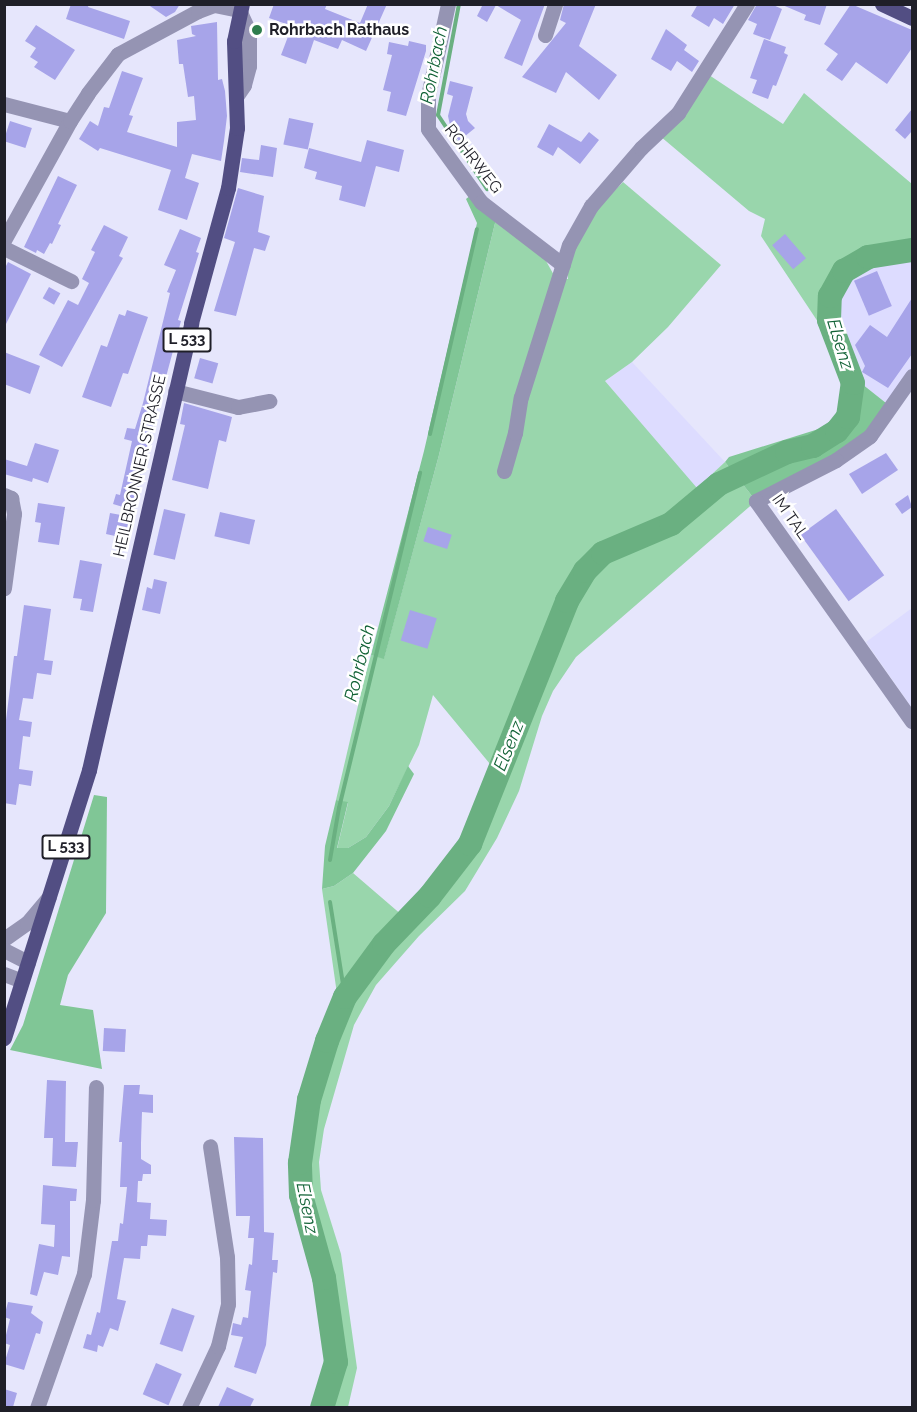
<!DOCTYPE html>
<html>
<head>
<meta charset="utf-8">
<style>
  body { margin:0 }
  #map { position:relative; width:917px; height:1412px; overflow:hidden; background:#e6e6fc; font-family:Raleway,sans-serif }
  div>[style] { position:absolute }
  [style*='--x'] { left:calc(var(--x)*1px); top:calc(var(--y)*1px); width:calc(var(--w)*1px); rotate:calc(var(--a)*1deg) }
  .built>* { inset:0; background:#dddcff }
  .green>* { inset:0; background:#99d6ac }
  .forest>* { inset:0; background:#80c696 }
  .stream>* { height:4px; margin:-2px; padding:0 2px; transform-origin:2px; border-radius:2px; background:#6ab081 }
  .river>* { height:24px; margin:-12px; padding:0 12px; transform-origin:12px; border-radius:12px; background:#6ab081 }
  .building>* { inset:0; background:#a7a4e9; transform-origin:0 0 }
  .minor>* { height:15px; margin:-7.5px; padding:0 7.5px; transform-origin:7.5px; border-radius:7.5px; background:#9594b3 }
  .major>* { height:15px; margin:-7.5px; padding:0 7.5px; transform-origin:7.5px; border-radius:7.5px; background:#524e83 }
  .dots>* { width:16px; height:16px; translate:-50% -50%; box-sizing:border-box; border:3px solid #fff; border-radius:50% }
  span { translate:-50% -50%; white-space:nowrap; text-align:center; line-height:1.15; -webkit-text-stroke:5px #fff; paint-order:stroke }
  .shield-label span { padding:2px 4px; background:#fff; border:2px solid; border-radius:4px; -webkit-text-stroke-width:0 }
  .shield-label { font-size:15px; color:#1f1f28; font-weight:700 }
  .poi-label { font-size:16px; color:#1f1f28; font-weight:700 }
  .left { translate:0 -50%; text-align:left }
  .street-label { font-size:16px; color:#1f1f28 }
  .water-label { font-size:18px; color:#116236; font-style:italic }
  .frame { position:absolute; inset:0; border:6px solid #1f1f28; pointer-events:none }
</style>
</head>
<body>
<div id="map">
  <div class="built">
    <i style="clip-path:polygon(912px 261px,912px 384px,891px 407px,862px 384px,855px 372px,835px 304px,847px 275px,868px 267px)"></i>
    <i style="clip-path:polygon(632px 362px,725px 462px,697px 489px,605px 381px)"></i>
    <i style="clip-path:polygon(912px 608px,912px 708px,866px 642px)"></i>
  </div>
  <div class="green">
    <i style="clip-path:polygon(709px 75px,783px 124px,804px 93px,912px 184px,912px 243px,851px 256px,839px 267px,821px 299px,822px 328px,761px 236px,765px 219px,749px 211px,660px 136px)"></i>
    <i style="clip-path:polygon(623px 182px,721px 265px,668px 327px,632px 362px,605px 381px,697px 488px,725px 462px,756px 501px,576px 657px,553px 691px,542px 716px,519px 791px,497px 838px,465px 891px,419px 936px,376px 985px,354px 1025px,324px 1129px,319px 1162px,321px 1190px,341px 1254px,357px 1368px,348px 1407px,318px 1407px,334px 1363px,322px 1281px,298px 1194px,303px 1123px,322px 1037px,337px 994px,322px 889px,334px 886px,353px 873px,403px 916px,467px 834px,495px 770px,433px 695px,419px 745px,389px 806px,366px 837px,348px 848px,337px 849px,348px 803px,336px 800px,364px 680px,371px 655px,384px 658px,439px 455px,496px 219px,541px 252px,555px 277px,568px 279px,567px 263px,596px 210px)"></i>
  </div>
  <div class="forest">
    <i style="clip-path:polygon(471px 195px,496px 219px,439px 455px,384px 659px,371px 655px,424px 451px,477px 223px,466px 199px)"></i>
    <i style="clip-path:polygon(912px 243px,912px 261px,868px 267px,847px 275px,835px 304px,855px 372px,862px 384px,891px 407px,870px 436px,756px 501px,725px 462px,729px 457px,841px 422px,848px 397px,822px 328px,821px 299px,828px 283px,851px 256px,869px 248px)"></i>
    <i style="clip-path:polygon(408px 766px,414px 774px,386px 831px,353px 873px,334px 886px,322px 889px,325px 846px,336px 800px,348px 802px,337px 848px,348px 848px,366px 837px,389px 806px)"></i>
    <i style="clip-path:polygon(94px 795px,107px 797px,106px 913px,68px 975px,60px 1005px,93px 1010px,102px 1069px,10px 1050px,23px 1025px)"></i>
  </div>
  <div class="stream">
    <i style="--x:459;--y:4;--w:113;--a:100.7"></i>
    <i style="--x:438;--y:115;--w:89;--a:56.5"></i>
    <i style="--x:430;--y:434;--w:210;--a:-77.1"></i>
    <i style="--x:330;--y:860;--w:53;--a:-80.2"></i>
    <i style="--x:339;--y:808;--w:345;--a:-76.4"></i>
    <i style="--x:330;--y:902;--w:96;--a:81"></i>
  </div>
  <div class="river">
    <i style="--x:322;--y:1408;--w:48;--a:-73.1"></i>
    <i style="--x:336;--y:1362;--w:85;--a:-98.1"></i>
    <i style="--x:324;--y:1278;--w:86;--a:-105.5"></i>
    <i style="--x:301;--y:1195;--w:32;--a:-92"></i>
    <i style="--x:300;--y:1163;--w:64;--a:-81.9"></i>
    <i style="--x:309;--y:1100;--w:62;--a:-73"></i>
    <i style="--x:327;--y:1041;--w:48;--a:-67.8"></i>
    <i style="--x:345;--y:997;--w:66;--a:-53.7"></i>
    <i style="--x:384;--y:944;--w:66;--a:-46.2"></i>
    <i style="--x:430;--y:896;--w:66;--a:-52.4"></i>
    <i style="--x:470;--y:844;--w:262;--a:-68.2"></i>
    <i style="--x:567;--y:601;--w:35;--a:-59"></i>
    <i style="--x:585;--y:571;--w:25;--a:-45"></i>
    <i style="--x:603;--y:553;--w:74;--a:-23.1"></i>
    <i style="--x:671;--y:524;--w:62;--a:-39.8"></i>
    <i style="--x:719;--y:484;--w:75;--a:-25.2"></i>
    <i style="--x:787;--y:452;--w:27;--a:-13"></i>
    <i style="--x:813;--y:446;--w:28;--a:-32"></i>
    <i style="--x:837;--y:431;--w:18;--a:-52"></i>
    <i style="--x:848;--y:417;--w:34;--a:-82"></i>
    <i style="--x:853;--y:383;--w:67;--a:-110.9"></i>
    <i style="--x:829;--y:320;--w:24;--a:-88"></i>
    <i style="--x:830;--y:296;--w:29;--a:-61"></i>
    <i style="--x:844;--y:271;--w:28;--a:-30"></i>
    <i style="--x:868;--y:257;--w:45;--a:-9"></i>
  </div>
  <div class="building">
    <i style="clip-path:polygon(71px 4px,89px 4px,88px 7px,130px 21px,124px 39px,66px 19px)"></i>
    <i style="clip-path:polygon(147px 4px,180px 4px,175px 12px,166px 17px)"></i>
    <i style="clip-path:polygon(274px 4px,327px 4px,325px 9px,360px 23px,368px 4px,387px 4px,366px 51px,342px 40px,338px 49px,314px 40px,306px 64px,281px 55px,292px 26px,269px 18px)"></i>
    <i style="clip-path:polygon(483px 4px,545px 4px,522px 66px,504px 58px,521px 20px,496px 5px,487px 22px,477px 16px)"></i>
    <i style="clip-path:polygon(564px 4px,596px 4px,579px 46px,617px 75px,599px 100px,566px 72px,556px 93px,522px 77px,566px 23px,560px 20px)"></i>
    <i style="clip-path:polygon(698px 4px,735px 4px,723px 24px,714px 18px,709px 27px,691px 16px)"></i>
    <i style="clip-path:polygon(757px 4px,771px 4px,782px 9px,770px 40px,753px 34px,757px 24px,748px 20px)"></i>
    <i style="clip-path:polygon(780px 4px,827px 4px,820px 25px,804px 20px,806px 15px)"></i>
    <i style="clip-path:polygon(851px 4px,912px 30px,912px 48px,887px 84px,856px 62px,842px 81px,826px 70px,838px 54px,824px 44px)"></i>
    <i style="clip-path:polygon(217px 22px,218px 80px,222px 79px,225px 91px,227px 116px,224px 141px,221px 161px,192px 154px,185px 178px,199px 183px,187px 220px,158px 210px,171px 170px,100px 148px,98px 151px,79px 139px,90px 121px,98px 126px,104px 107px,109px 108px,122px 71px,143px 78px,129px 115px,133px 116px,127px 132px,177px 147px,177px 122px,196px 120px,194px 96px,188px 97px,183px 64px,179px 64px,177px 40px,196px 36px,192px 34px,191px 26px)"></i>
    <i style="clip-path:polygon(36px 25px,75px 50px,55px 80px,34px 67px,38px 62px,30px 57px,36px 48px,25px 41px)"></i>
    <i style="clip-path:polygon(666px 29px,687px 45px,684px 50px,699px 61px,692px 72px,677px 61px,671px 71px,651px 59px)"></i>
    <i style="clip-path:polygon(764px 39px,786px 47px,784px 53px,788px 55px,776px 86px,773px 85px,768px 99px,752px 93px,757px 80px,750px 78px)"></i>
    <i style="clip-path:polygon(409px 41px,426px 45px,426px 51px,406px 116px,387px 111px,391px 92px,383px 90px,392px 55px,387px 54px,389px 42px,408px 46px)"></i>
    <i style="clip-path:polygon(450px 81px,473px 87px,466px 114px,468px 121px,475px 128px,459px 141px,451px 130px,448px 116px,453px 96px,447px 94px)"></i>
    <i style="clip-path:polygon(912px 109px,912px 131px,905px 139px,895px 130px)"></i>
    <i style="left:289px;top:118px;width:25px;height:27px;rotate:12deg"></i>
    <i style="left:10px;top:121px;width:23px;height:21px;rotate:18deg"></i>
    <i style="clip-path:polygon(549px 124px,581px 142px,589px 132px,599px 140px,580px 164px,558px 147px,553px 156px,537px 147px)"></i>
    <i style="clip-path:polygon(367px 140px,404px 150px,399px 172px,376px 166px,365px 207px,339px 200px,342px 186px,315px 179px,317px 172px,304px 168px,309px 148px,361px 162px)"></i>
    <i style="clip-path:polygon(261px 145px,277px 148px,273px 177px,240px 172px,242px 158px,259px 160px)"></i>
    <i style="clip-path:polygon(58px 176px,77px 185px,58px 224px,61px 225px,52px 244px,50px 243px,44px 254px,37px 250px,36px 253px,24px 247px)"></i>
    <i style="clip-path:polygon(238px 188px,264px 196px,258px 232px,270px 236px,265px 251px,254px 248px,236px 316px,214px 311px,235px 242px,224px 238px)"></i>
    <i style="clip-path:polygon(104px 225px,128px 237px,119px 256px,123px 258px,62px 367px,39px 355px,68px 300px,78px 305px,89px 283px,82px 279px,95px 252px,91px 250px)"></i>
    <i style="clip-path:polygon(180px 229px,201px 238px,196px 252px,199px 253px,178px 320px,181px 321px,147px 448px,133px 510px,136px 511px,129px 539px,106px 534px,110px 513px,121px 515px,123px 507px,113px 504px,116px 494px,120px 495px,132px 441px,124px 439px,127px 428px,135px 429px,143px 403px,170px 293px,167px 292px,176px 270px,164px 265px)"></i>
    <i style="left:785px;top:234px;width:32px;height:17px;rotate:49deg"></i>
    <i style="clip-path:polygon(8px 262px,31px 274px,4px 328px,4px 270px)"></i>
    <i style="left:877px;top:271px;width:38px;height:25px;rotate:67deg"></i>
    <i style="left:49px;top:287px;width:13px;height:13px;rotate:29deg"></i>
    <i style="clip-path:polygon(912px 298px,912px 354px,888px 388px,862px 372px,865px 366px,855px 345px,870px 325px,887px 337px)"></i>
    <i style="clip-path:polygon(127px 310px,148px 317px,128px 374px,123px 373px,111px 407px,82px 397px,101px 345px,107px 347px,119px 314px,125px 316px)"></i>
    <i style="clip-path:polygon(4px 352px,40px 366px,30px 394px,4px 384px)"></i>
    <i style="left:200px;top:358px;width:19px;height:21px;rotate:16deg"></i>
    <i style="clip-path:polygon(184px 403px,232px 417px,226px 442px,219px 440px,208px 489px,172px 480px,185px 425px,180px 424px)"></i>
    <i style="clip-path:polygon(35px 443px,59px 450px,48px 483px,33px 478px,32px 482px,4px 474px,4px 459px,27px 466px)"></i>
    <i style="clip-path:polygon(886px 453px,898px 470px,862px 494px,849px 474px)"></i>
    <i style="clip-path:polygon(908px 495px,912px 507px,902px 514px,895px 504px)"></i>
    <i style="clip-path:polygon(38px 503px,65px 507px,59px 545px,38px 542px,41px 523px,35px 522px)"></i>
    <i style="left:164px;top:509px;width:22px;height:47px;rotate:13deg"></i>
    <i style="left:836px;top:509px;width:82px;height:44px;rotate:54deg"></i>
    <i style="left:220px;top:512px;width:36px;height:25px;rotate:13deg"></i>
    <i style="left:428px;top:527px;width:25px;height:15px;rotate:18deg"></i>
    <i style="clip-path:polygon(80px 560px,102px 564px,93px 612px,80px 610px,82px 599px,73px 598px)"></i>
    <i style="clip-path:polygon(154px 579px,167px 582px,160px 614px,142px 610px,147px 587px,152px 589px)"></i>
    <i style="clip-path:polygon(24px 605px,51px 609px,44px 660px,53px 661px,51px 675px,37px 673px,33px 699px,23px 698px,19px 720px,32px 722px,30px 737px,23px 736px,19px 769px,33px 771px,31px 786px,19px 784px,16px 805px,4px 803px,4px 736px,14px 656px,17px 656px)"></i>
    <i style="left:410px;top:610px;width:28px;height:32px;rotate:17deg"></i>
    <i style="left:104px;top:1028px;width:22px;height:23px;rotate:3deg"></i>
    <i style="clip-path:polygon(47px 1080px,66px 1081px,65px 1142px,78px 1142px,76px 1167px,52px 1166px,53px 1138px,44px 1138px)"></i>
    <i style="clip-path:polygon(124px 1085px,140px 1085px,139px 1094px,153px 1095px,153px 1113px,142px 1112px,141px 1143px,141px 1159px,151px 1165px,151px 1174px,143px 1174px,142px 1181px,138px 1181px,137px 1202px,151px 1203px,150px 1219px,167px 1220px,166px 1236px,148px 1235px,147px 1246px,141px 1246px,140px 1259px,124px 1258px,117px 1299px,126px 1301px,118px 1331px,110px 1328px,103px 1347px,98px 1345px,97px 1352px,83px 1348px,87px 1334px,91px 1335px,97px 1312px,100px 1313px,112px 1241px,118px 1241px,120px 1223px,123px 1224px,127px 1187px,120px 1187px,122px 1142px,119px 1142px)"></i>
    <i style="clip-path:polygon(234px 1137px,263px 1138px,264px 1232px,274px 1233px,272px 1260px,278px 1260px,277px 1273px,273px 1272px,266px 1345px,256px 1374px,234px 1367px,243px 1337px,231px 1335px,233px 1323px,241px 1325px,243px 1317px,248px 1318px,251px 1291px,245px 1290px,249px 1264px,252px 1265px,254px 1238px,248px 1238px,250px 1216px,236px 1216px)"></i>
    <i style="clip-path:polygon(43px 1185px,77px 1189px,76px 1201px,70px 1201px,70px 1257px,62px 1256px,58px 1275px,44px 1272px,37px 1296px,30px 1294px,39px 1244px,54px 1247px,55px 1225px,41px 1224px)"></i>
    <i style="clip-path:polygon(8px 1302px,33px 1306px,31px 1313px,43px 1322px,40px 1334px,36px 1333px,24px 1370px,4px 1364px,10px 1345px,4px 1343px,10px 1319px,4px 1317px)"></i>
    <i style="left:172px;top:1308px;width:24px;height:38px;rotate:19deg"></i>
    <i style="left:156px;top:1363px;width:28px;height:34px;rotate:23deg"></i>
    <i style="clip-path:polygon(227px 1387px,254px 1399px,250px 1407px,218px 1407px)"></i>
    <i style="clip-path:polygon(4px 1389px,17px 1393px,13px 1407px,4px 1407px)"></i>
  </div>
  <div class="minor">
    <i style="--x:448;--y:4;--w:94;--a:102.3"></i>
    <i style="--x:428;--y:96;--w:33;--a:90"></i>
    <i style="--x:428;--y:129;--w:90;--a:54"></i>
    <i style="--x:481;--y:202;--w:103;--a:37.5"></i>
    <i style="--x:545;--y:35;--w:33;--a:-72"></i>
    <i style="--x:4;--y:104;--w:68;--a:14.4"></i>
    <i style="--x:4;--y:240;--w:136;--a:-61"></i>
    <i style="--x:70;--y:121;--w:33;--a:-57"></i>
    <i style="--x:88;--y:93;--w:49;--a:-52.4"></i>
    <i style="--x:118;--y:54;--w:91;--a:-28.3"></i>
    <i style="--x:198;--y:11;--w:17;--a:-21"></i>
    <i style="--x:214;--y:5;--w:25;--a:11"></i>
    <i style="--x:239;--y:10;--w:23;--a:65"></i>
    <i style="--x:249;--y:31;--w:35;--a:90"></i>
    <i style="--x:249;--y:66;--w:20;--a:105"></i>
    <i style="--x:244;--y:85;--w:14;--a:124"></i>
    <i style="--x:4;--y:248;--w:75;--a:26.2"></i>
    <i style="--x:912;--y:376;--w:73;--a:125"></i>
    <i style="--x:870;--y:436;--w:42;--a:144.8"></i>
    <i style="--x:836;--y:460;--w:90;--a:152.9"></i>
    <i style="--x:756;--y:501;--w:270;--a:54.7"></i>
    <i style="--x:175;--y:391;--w:65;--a:14.3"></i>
    <i style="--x:238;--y:407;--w:32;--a:-11"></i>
    <i style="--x:504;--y:471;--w:40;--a:-74"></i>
    <i style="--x:515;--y:433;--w:36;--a:-81"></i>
    <i style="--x:521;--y:397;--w:159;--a:-72.5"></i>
    <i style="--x:569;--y:245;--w:45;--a:-60.6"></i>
    <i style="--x:591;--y:206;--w:77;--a:-49.2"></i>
    <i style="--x:641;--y:148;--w:51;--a:-43.4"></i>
    <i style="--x:678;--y:113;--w:129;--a:-57.7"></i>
    <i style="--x:4;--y:495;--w:8;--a:23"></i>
    <i style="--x:11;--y:498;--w:16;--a:79"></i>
    <i style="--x:14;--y:514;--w:75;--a:97.7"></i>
    <i style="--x:4;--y:939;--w:28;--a:-35"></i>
    <i style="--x:27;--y:923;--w:34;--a:-50"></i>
    <i style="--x:4;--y:950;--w:27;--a:27"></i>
    <i style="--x:4;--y:974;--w:19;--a:21"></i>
    <i style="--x:37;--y:1408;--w:142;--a:-70.7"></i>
    <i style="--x:84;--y:1274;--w:75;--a:-83.1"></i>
    <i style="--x:93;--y:1200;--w:113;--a:-88.5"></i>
    <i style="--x:189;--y:1408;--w:68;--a:-64.9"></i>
    <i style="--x:218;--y:1346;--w:43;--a:-76.6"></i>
    <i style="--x:228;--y:1304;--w:47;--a:-91.2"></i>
    <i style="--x:227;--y:1257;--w:112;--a:-98.7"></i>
  </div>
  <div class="major">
    <i style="--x:882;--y:4;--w:33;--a:25"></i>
    <i style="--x:4;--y:1038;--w:281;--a:-72.4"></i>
    <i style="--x:89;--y:770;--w:458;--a:-77.1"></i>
    <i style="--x:191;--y:323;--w:140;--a:-74.7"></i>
    <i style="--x:228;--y:188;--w:61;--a:-81.5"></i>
    <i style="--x:237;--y:128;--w:87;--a:-92"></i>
    <i style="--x:234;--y:41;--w:38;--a:-78"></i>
  </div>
  <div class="dots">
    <i style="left:257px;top:30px;background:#2e7d4d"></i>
  </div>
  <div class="shield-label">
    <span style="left:187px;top:340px">L 533</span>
    <span style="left:66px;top:847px">L 533</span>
  </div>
  <div class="poi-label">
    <span class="left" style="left:269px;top:30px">Rohrbach Rathaus</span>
  </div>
  <div class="street-label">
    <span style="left:473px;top:159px;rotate:52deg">ROHRWEG</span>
    <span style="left:140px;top:466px;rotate:-77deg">HEILBRONNER STRASSE</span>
    <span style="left:790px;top:517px;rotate:55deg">IM TAL</span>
  </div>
  <div class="water-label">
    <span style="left:434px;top:65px;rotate:-79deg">Rohrbach</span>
    <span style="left:840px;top:344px;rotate:73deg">Elsenz</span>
    <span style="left:360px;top:663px;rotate:-76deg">Rohrbach</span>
    <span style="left:509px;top:746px;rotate:-68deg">Elsenz</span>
    <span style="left:307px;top:1208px;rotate:79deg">Elsenz</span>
  </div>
  <div class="frame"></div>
</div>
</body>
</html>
